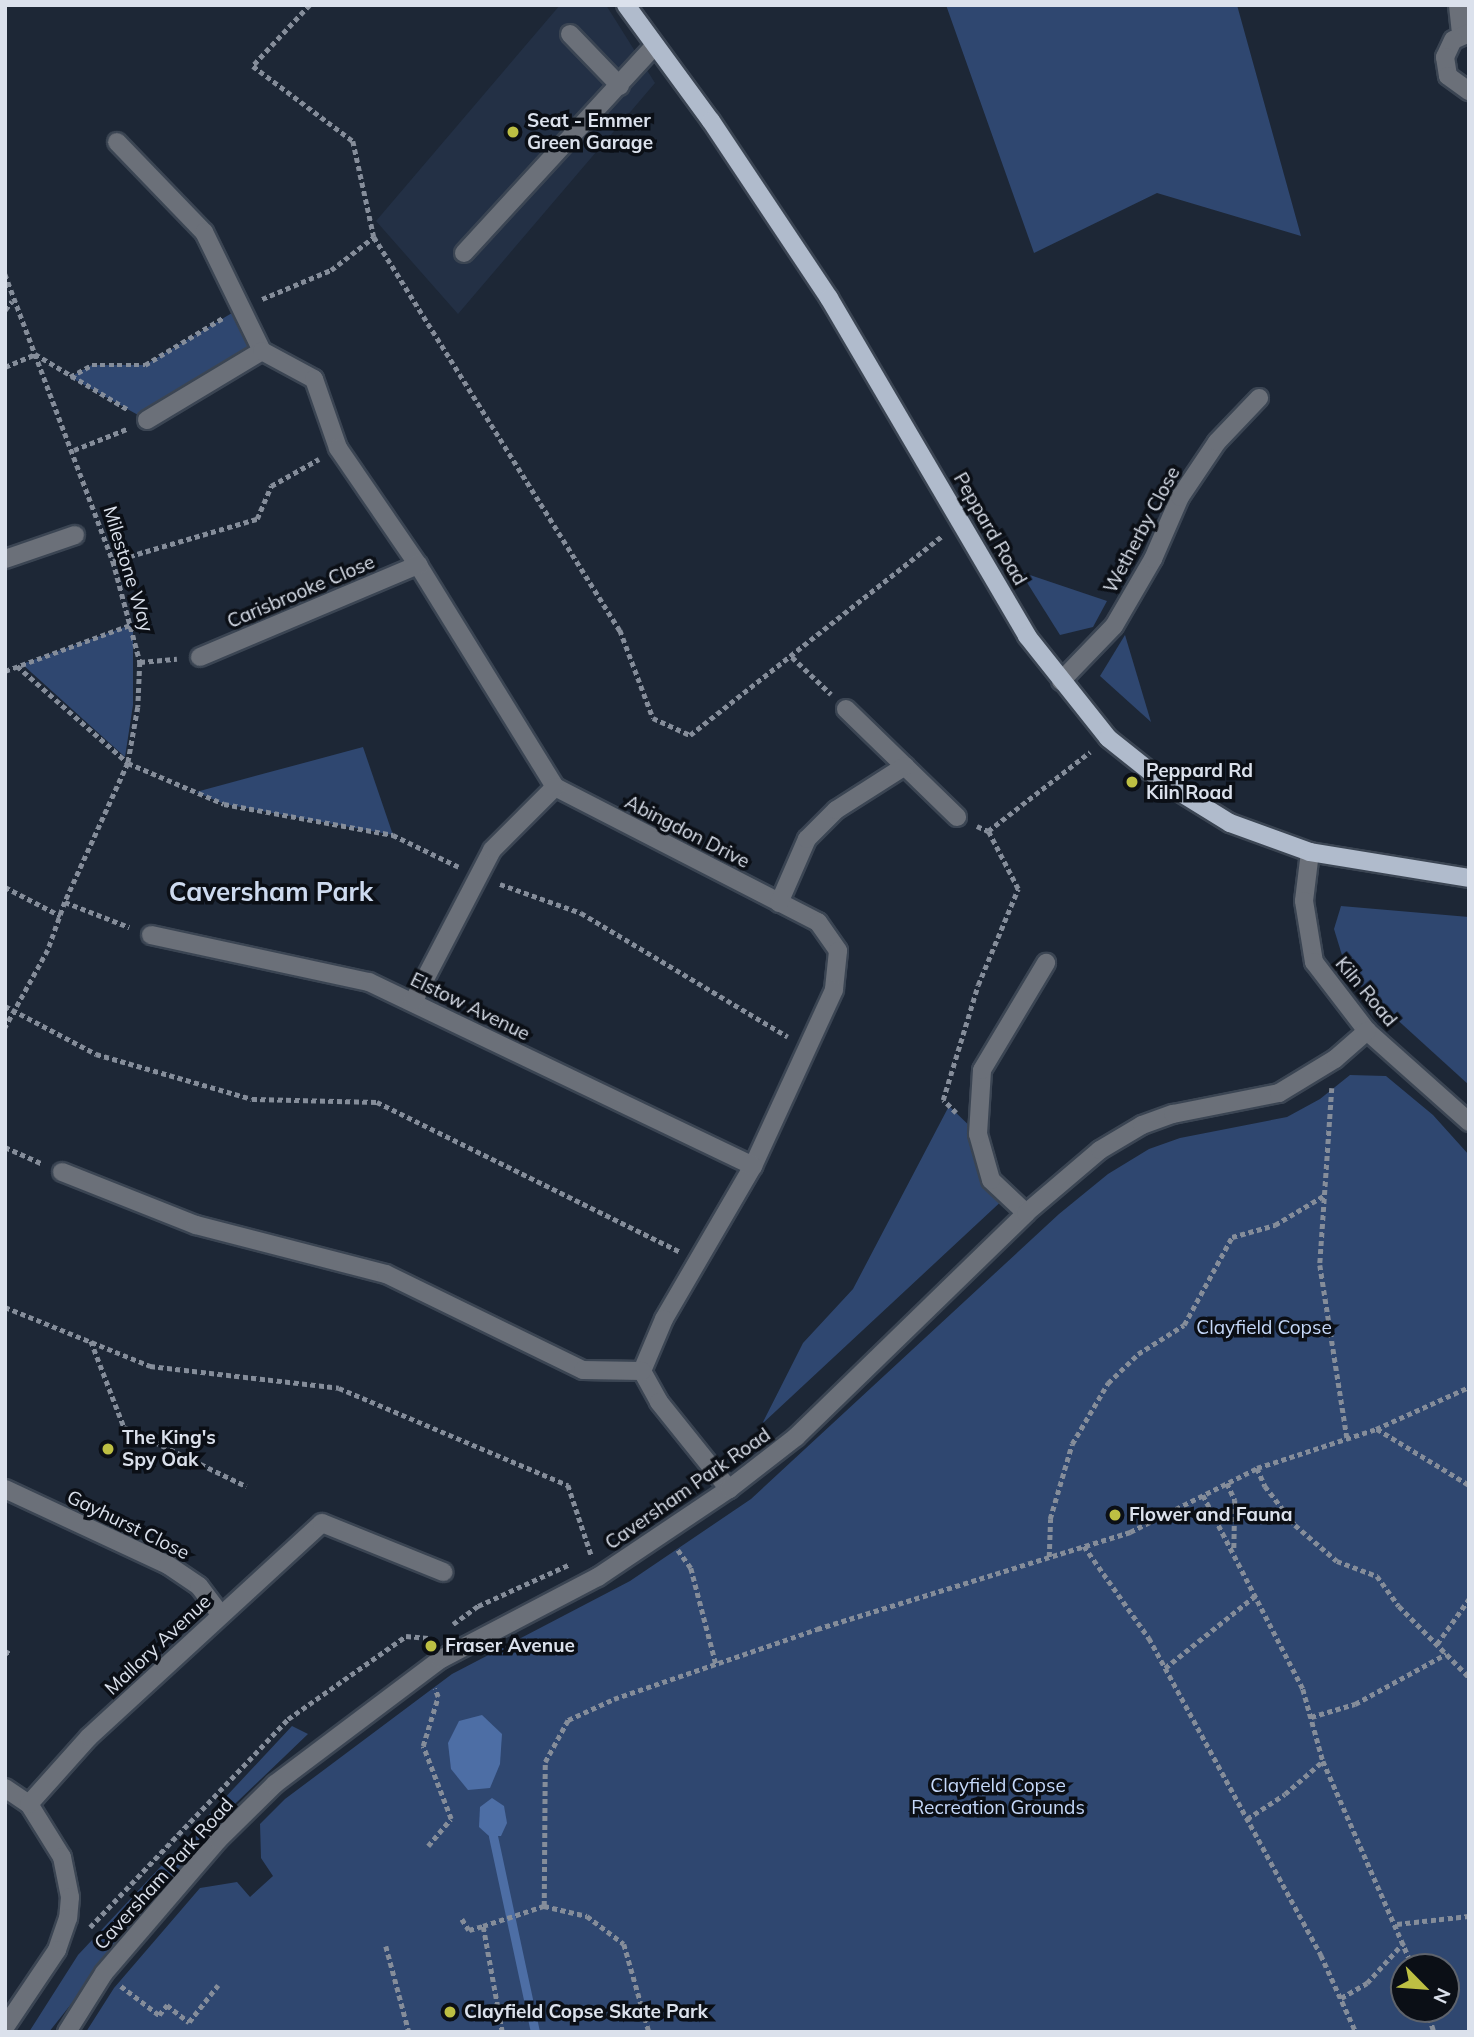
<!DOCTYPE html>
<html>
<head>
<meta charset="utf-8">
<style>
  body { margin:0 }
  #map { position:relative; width:1474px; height:2037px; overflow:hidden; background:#1d2736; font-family:Mulish,sans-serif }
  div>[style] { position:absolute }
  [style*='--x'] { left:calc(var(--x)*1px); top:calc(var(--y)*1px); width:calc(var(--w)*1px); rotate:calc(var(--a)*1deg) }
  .built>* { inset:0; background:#233045 }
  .green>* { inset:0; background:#2f4770 }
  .water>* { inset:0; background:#4d6ea5 }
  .stream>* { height:9px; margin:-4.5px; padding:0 4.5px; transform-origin:4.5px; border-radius:4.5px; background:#4d6ea5 }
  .path>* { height:4.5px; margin-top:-2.25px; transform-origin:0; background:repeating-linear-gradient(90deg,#858d9a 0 5px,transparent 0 8.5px) }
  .roads { filter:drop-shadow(2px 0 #3b4553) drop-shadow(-2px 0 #3b4553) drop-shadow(0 2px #3b4553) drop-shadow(0 -2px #3b4553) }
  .minor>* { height:18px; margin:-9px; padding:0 9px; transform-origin:9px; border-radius:9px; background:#6b7079 }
  .major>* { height:18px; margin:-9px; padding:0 9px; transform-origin:9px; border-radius:9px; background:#b0bbcc }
  .dots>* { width:19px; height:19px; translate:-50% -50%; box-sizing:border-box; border:4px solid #0b0f16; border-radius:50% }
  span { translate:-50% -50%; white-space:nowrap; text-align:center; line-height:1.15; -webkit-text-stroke:7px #0b0f16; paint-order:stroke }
  .poi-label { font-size:19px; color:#dbe1ec; font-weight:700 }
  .left { translate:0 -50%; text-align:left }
  .street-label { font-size:19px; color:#dbe1ec }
  .park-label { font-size:19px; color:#c5d8f9 }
  .district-label { font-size:26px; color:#cddaef; font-weight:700 }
  .frame { position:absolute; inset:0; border:7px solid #dbe1ec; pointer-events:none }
  .north { position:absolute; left:1390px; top:1953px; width:70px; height:70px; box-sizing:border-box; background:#0b0f16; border:2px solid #5e636c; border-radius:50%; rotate:115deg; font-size:19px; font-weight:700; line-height:28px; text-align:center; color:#dbe1ec }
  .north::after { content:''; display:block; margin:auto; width:24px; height:32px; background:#bdbf43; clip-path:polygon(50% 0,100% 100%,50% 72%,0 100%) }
</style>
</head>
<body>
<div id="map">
  <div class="built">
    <i style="clip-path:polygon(560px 5px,606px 5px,655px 83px,458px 314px,376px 221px)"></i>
  </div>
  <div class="green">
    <i style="clip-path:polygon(946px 5px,1237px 5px,1301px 236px,1157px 193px,1034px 253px)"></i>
    <i style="clip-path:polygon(242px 307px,262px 351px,147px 420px,70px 377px,92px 365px,145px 365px)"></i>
    <i style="clip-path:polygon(1021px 573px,1021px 572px,1107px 601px,1093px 627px,1060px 635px)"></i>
    <i style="clip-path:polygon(133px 624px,133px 705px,125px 757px,22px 664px)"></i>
    <i style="clip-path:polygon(1125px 635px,1151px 722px,1100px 676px)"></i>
    <i style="clip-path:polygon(363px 747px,393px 835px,224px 804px,196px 792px)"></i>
    <i style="clip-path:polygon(1341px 906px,1469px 917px,1469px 1085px,1348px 975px,1334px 929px)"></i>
    <i style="clip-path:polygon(evenodd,1350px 1075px,1386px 1076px,1433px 1115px,1469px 1155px,1469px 2032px,86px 2032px,114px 1988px,200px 1888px,237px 1882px,250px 1897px,273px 1876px,261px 1858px,260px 1824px,285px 1799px,452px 1674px,630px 1581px,751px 1499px,1059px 1214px,1108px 1174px,1149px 1149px,1180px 1138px,1287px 1117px,1320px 1099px,1350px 1075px,1404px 1967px,1446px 1967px,1446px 2009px,1404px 2009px,1404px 1967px)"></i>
    <i style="clip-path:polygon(949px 1106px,978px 1134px,1007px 1196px,762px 1424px,803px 1343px,853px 1289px)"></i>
    <i style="clip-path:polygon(292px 1726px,308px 1734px,212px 1826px,49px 2032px,29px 2032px,78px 1955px)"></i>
  </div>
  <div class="water">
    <i style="clip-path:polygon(482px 1715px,502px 1734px,500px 1764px,490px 1788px,468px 1790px,451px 1769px,448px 1743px,459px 1721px)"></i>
    <i style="clip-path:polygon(492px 1798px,504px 1806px,507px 1823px,501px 1836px,489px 1836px,479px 1827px,480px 1807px)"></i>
  </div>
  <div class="stream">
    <i style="--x:493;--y:1836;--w:200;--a:77.9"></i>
  </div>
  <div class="path">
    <i style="--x:310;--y:5;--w:83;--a:133.1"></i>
    <i style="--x:253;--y:66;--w:125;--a:36.9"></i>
    <i style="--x:353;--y:141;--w:98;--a:77.7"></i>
    <i style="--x:374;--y:237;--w:464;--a:58"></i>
    <i style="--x:620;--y:630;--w:94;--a:69.4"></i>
    <i style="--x:653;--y:718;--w:41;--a:24.7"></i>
    <i style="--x:690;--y:735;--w:321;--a:-38.3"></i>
    <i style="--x:5;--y:274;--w:307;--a:69.4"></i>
    <i style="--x:113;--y:561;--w:105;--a:75"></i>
    <i style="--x:140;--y:662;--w:45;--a:92.5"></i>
    <i style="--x:138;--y:707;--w:57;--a:100.1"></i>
    <i style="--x:128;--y:763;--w:153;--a:114.4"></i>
    <i style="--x:65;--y:902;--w:51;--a:109.5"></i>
    <i style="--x:48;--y:950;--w:89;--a:118.9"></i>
    <i style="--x:262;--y:299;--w:75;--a:-22.8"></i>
    <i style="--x:331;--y:270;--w:54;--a:-37.5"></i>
    <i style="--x:5;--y:310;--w:11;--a:-52"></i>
    <i style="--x:5;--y:367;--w:33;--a:-23"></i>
    <i style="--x:35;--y:354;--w:109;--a:30.8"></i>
    <i style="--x:70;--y:377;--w:25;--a:-29"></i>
    <i style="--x:92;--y:365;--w:53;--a:0"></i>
    <i style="--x:145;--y:365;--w:91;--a:-31.1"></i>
    <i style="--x:74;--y:450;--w:59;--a:-21.8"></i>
    <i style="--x:113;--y:561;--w:150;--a:-16.3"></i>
    <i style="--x:257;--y:519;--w:36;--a:-67"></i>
    <i style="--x:271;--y:486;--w:55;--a:-29.4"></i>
    <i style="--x:792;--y:657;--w:54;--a:43.5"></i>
    <i style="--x:140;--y:662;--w:37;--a:-5"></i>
    <i style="--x:17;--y:666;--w:147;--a:41.1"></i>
    <i style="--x:128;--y:763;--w:104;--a:23.1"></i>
    <i style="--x:224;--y:804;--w:172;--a:10.4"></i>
    <i style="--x:393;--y:835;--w:73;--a:25.9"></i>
    <i style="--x:5;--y:671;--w:136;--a:-20.2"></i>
    <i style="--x:977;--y:826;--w:12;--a:24"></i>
    <i style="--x:988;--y:831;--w:129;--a:-37.8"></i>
    <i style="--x:500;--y:884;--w:86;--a:19.7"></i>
    <i style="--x:581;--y:913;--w:241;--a:30.9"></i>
    <i style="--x:5;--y:887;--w:63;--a:27.4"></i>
    <i style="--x:65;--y:902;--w:69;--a:21.3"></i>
    <i style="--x:5;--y:1006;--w:103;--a:27.8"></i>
    <i style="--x:96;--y:1054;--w:162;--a:16.1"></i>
    <i style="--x:252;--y:1099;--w:125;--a:1.4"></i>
    <i style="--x:377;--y:1102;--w:337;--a:26.3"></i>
    <i style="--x:1332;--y:1088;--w:177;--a:93.9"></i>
    <i style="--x:1320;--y:1265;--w:175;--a:81.1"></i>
    <i style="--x:956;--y:1113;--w:18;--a:-135"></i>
    <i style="--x:943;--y:1100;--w:120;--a:-73.1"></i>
    <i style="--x:978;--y:985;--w:104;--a:-67.4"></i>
    <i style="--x:1018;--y:889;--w:65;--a:-117.3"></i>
    <i style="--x:5;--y:1147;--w:42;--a:24.1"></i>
    <i style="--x:5;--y:1307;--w:157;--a:22.1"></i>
    <i style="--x:150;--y:1366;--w:190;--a:6.6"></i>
    <i style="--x:339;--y:1388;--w:249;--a:23"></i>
    <i style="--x:568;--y:1485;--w:76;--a:71.6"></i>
    <i style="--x:91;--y:1341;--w:92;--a:69"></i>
    <i style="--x:124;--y:1427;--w:136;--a:25.8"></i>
    <i style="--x:1377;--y:1429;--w:108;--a:31.3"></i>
    <i style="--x:1257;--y:1468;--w:20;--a:66"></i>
    <i style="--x:1265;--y:1486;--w:49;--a:52.4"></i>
    <i style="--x:1295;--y:1525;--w:55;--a:40.6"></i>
    <i style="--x:1337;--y:1561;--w:43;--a:20.6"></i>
    <i style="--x:1377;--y:1576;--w:37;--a:54"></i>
    <i style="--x:1399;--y:1606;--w:100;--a:45.4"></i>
    <i style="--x:1227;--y:1483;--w:19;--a:65"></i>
    <i style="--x:1235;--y:1500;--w:50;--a:91.1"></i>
    <i style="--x:1203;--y:1495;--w:218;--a:62.7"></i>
    <i style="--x:1303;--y:1689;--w:75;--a:74.5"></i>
    <i style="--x:1323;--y:1761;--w:225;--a:66.4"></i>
    <i style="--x:1084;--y:1546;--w:113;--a:54.8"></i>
    <i style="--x:1149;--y:1638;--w:361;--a:61.5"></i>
    <i style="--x:1321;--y:1955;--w:85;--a:65.6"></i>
    <i style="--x:678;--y:1550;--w:22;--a:54"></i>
    <i style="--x:691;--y:1568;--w:99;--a:75.4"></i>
    <i style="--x:1049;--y:1557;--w:38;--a:-88"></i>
    <i style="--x:1050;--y:1519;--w:78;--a:-73.7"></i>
    <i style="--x:1072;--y:1444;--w:71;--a:-59.5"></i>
    <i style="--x:1108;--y:1383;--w:42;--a:-44"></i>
    <i style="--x:1138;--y:1354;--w:54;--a:-32.2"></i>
    <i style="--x:1184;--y:1325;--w:100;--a:-61.4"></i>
    <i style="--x:1232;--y:1237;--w:45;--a:-15.6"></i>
    <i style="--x:1275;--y:1225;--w:56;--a:-31.1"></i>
    <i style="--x:453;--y:1624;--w:31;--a:-36"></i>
    <i style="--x:478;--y:1606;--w:99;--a:-24.5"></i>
    <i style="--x:1437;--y:1644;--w:55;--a:-54.6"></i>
    <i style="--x:5;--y:1651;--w:7;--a:27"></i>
    <i style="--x:1165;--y:1668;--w:117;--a:-38.7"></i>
    <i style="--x:1311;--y:1717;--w:46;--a:-16.5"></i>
    <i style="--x:1355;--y:1704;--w:104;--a:-28.8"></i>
    <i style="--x:1247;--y:1819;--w:45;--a:-33.3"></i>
    <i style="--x:1285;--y:1794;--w:50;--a:-41"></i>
    <i style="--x:428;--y:1846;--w:35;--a:-50"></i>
    <i style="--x:451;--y:1819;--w:78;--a:-111"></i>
    <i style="--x:423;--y:1746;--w:51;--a:-73"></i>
    <i style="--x:438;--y:1697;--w:9;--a:-111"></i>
    <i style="--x:544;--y:1906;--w:44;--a:13.1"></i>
    <i style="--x:587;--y:1916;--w:46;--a:37.1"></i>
    <i style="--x:624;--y:1944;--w:91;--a:74.1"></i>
    <i style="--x:462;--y:1919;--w:13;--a:58"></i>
    <i style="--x:469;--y:1930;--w:15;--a:-16"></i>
    <i style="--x:1397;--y:1924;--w:72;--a:-6.3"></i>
    <i style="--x:90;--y:1927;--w:287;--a:-46.4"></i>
    <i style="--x:288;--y:1719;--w:144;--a:-35.1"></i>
    <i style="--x:406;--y:1636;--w:25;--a:5"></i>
    <i style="--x:386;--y:1946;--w:89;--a:75"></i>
    <i style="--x:121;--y:1986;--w:48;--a:37.3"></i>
    <i style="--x:159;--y:2015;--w:13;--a:-51"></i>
    <i style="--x:167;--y:2005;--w:28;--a:38"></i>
    <i style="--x:189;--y:2022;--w:47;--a:-51.9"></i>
    <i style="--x:1341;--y:1998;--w:30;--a:-30"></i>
    <i style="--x:1367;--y:1983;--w:55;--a:-47.9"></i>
    <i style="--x:1427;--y:2009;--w:24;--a:73"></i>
    <i style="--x:502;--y:2032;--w:108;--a:-100.2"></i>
    <i style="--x:483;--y:1926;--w:64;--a:-18.2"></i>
    <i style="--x:544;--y:1906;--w:144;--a:-89.6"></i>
    <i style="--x:545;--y:1762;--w:48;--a:-61.3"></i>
    <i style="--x:568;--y:1720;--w:51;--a:-24.5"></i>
    <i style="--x:614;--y:1699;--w:215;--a:-19"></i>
    <i style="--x:817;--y:1629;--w:328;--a:-17.2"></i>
    <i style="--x:1130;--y:1532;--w:142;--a:-26.7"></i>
    <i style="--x:1257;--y:1468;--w:125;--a:-18.1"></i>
    <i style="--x:1376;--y:1429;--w:102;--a:-24.3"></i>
  </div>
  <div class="roads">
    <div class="minor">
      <i style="--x:1458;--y:5;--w:30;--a:84"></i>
      <i style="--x:1469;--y:33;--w:17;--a:156"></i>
      <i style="--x:1453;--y:40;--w:19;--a:115"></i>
      <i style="--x:1445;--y:57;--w:19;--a:81"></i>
      <i style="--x:1448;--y:76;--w:26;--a:36"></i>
      <i style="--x:570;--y:34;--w:72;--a:46.1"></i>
      <i style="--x:117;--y:142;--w:125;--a:46"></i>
      <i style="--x:204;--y:232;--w:132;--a:64"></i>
      <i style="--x:464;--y:253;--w:282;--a:-47.4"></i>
      <i style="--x:147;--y:420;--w:134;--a:-31"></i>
      <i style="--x:262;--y:351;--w:59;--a:28.3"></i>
      <i style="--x:314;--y:379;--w:73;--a:70.8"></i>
      <i style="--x:338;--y:448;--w:142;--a:55.6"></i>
      <i style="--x:418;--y:565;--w:261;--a:58.3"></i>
      <i style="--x:555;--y:787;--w:296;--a:27.2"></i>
      <i style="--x:818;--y:922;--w:35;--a:55"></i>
      <i style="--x:838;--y:951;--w:39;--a:96"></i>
      <i style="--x:834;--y:990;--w:194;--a:114.7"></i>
      <i style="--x:753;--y:1166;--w:177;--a:120.2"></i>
      <i style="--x:664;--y:1319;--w:56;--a:112.9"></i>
      <i style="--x:642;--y:1371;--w:35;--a:61"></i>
      <i style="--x:659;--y:1402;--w:112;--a:51.2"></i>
      <i style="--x:5;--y:559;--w:74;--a:-18.9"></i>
      <i style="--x:200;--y:657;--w:237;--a:-22.9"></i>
      <i style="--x:1061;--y:681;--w:76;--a:-46.1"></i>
      <i style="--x:1114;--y:626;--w:78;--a:-59.8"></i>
      <i style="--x:1153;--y:559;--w:68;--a:-66.5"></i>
      <i style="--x:1180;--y:497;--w:66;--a:-56.1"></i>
      <i style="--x:1217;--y:442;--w:61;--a:-46.3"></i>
      <i style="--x:846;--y:709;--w:155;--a:44.2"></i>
      <i style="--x:1310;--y:852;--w:49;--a:97"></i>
      <i style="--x:1304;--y:901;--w:62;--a:80.7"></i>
      <i style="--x:1314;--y:962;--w:87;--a:52.5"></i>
      <i style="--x:1367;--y:1031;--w:137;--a:41.7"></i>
      <i style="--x:779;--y:903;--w:70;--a:-66.4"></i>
      <i style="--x:807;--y:839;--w:41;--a:-45"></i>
      <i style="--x:836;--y:810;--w:82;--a:-32.5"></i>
      <i style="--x:151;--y:935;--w:223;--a:12.2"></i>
      <i style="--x:369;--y:982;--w:426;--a:25.6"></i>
      <i style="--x:413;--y:1002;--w:171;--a:-62.5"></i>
      <i style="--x:492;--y:850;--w:89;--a:-45"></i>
      <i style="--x:62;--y:1172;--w:144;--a:21.6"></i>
      <i style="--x:196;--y:1225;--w:196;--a:14.5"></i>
      <i style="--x:386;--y:1274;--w:219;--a:26"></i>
      <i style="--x:583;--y:1370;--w:59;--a:1"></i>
      <i style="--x:1026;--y:1213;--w:48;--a:-136.7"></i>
      <i style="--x:991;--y:1180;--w:48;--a:-105.8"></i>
      <i style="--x:978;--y:1134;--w:64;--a:-86.4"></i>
      <i style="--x:982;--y:1070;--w:125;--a:-59.1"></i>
      <i style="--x:5;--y:1489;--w:180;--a:25"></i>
      <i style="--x:168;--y:1565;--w:37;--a:34"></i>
      <i style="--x:199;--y:1586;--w:36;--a:53"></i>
      <i style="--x:5;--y:1788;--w:29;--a:34"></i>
      <i style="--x:29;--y:1804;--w:62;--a:58.1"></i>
      <i style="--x:62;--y:1857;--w:41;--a:78.7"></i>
      <i style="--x:70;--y:1897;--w:21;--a:95"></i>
      <i style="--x:68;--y:1918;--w:34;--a:109"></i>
      <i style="--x:57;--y:1950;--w:93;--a:124"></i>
      <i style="--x:29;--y:1804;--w:90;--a:-48.2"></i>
      <i style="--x:89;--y:1737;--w:316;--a:-42.6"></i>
      <i style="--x:322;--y:1523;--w:131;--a:22"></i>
      <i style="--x:67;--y:2032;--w:70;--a:-57.9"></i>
      <i style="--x:104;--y:1973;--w:175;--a:-49.4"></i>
      <i style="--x:218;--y:1840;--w:80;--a:-44.5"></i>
      <i style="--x:275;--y:1784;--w:208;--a:-37"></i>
      <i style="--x:441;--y:1659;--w:177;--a:-27.6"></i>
      <i style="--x:598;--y:1577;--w:158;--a:-33.9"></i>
      <i style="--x:729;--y:1489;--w:85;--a:-37.8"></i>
      <i style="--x:796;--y:1437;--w:321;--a:-44.2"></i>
      <i style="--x:1026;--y:1213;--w:97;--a:-40.4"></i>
      <i style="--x:1100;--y:1150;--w:49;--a:-30.8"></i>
      <i style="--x:1142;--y:1125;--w:33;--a:-20"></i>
      <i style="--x:1173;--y:1114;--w:108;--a:-11.2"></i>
      <i style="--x:1279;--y:1093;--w:66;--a:-31.3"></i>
      <i style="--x:1335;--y:1059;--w:43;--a:-41.2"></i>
    </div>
    <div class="major">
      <i style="--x:626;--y:5;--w:144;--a:53.8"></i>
      <i style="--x:711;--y:121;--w:213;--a:56.3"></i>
      <i style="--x:829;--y:298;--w:392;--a:59.6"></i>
      <i style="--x:1027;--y:636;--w:130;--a:51.5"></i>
      <i style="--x:1108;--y:738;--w:69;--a:38.5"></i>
      <i style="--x:1162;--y:781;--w:80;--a:31.7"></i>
      <i style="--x:1230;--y:823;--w:85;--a:19.9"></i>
      <i style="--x:1310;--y:852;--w:161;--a:9.3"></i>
    </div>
  </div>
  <div class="dots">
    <i style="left:513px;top:132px;background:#bdbf43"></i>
    <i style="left:1132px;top:782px;background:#bdbf43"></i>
    <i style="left:108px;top:1449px;background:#bdbf43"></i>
    <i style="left:1115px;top:1515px;background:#bdbf43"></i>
    <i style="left:431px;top:1646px;background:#bdbf43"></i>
    <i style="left:450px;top:2012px;background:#bdbf43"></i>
  </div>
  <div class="poi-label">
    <span class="left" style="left:527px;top:132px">Seat - Emmer<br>Green Garage</span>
    <span class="left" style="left:1146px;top:782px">Peppard Rd<br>Kiln Road</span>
    <span class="left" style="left:122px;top:1449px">The King's<br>Spy Oak</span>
    <span class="left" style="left:1129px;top:1515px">Flower and Fauna</span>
    <span class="left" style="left:445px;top:1646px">Fraser Avenue</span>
    <span class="left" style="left:464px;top:2012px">Clayfield Copse Skate Park</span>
  </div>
  <div class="street-label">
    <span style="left:990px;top:529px;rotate:60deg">Peppard Road</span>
    <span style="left:1142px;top:530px;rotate:-62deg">Wetherby Close</span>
    <span style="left:128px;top:569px;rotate:73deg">Milestone Way</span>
    <span style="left:301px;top:592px;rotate:-23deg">Carisbrooke Close</span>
    <span style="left:687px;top:832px;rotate:27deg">Abingdon Drive</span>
    <span style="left:1366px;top:992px;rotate:50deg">Kiln Road</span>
    <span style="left:470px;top:1007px;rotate:26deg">Elstow Avenue</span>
    <span style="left:688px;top:1489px;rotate:-35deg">Caversham Park Road</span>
    <span style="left:128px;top:1525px;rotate:26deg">Gayhurst Close</span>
    <span style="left:158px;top:1645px;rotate:-43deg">Mallory Avenue</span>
    <span style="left:164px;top:1874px;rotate:-48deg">Caversham Park Road</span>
  </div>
  <div class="park-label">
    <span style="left:1264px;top:1328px">Clayfield Copse</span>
    <span style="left:998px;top:1797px">Clayfield Copse<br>Recreation Grounds</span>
  </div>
  <div class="district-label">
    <span style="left:271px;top:892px">Caversham Park</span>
  </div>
  <div class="frame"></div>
  <div class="north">N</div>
</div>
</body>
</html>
